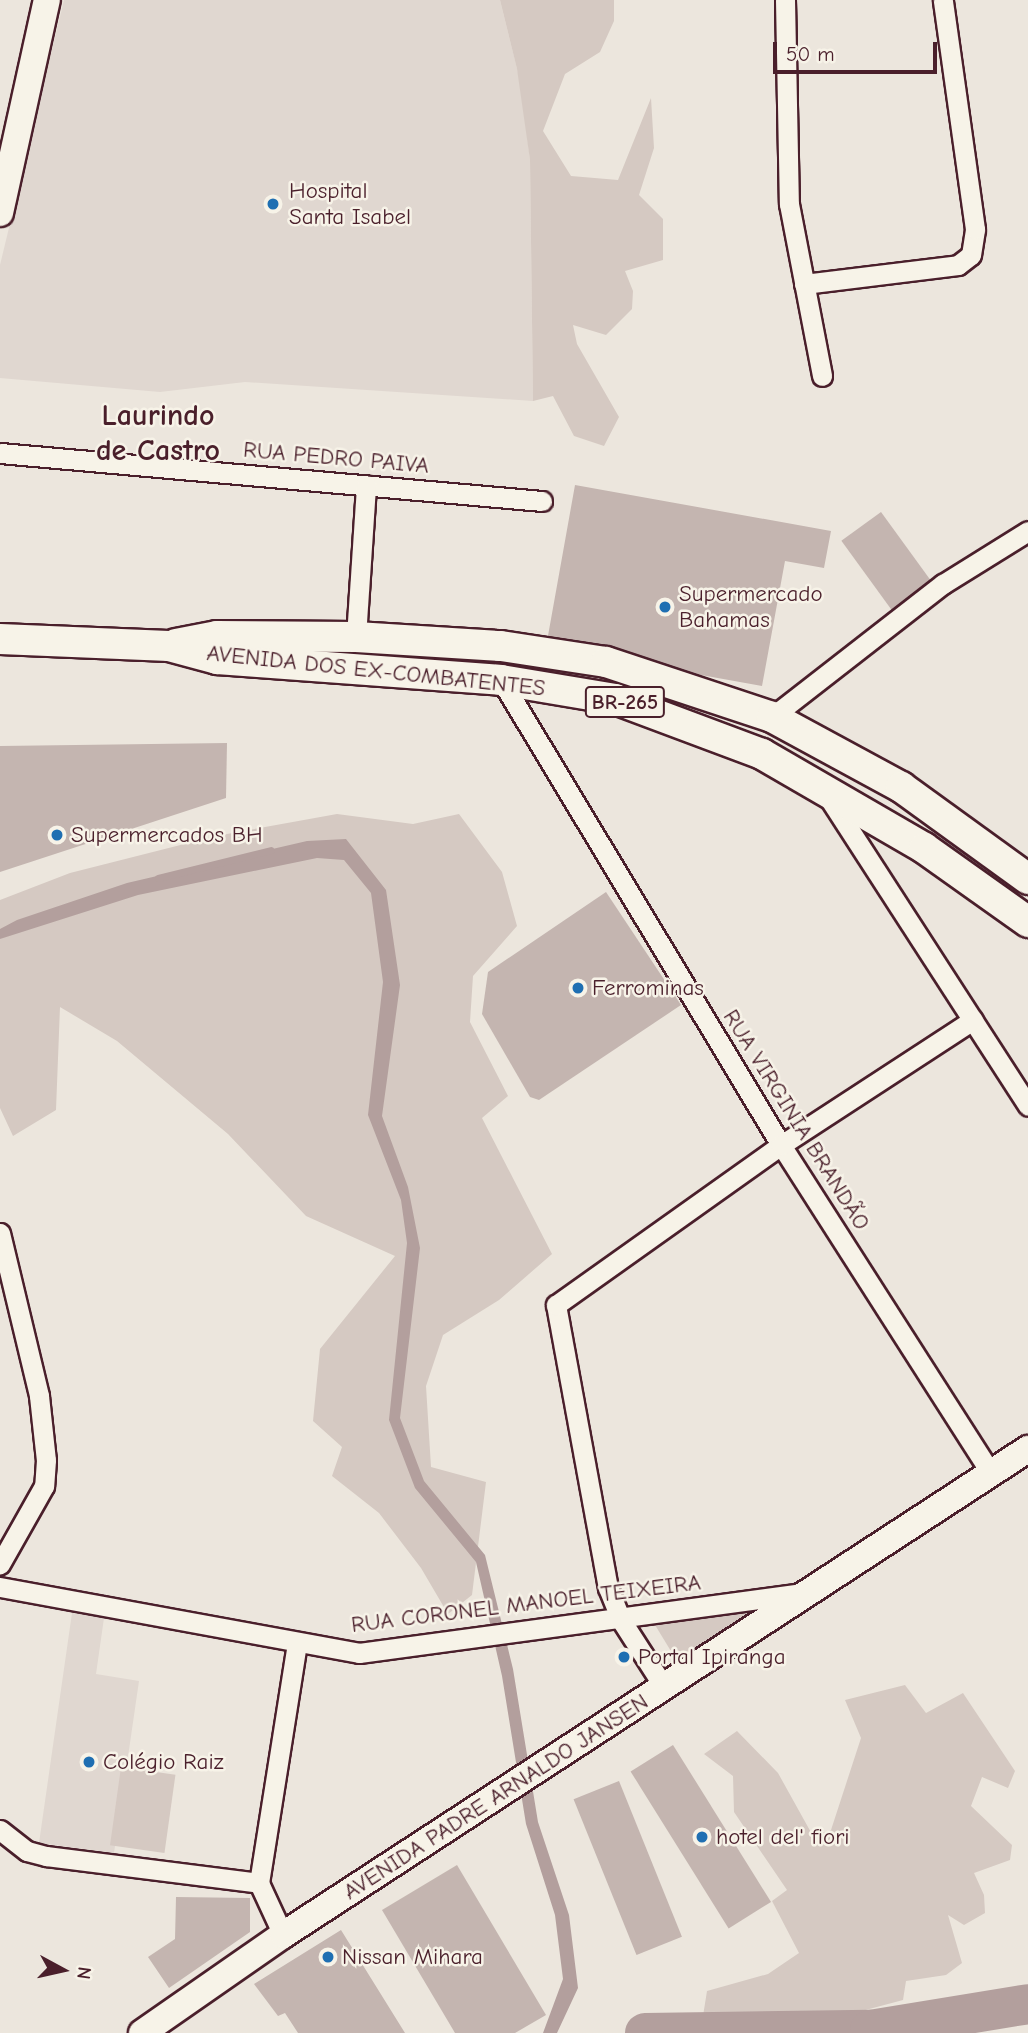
<!DOCTYPE html>
<html>
<head>
<meta charset="utf-8">
<style>
  body { margin:0 }
  #map { position:relative; width:1028px; height:2033px; overflow:hidden; background:#ece6dd; font-family:"Comic Neue",sans-serif }
  div>[style] { position:absolute }
  [style*='--x'] { left:calc(var(--x)*1px); top:calc(var(--y)*1px); width:calc(var(--w)*1px); rotate:calc(var(--a)*1deg) }
  .built>* { inset:0; background:#e0d7d0 }
  .green>* { inset:0; background:#d5c9c2; transform-origin:0 0 }
  .water>* { inset:0; background:#b39f9d }
  .stream>* { height:7px; margin:-3.5px; padding:0 3.5px; transform-origin:3.5px; border-radius:3.5px; background:#b39f9d }
  .river>* { height:40px; margin:-20px; padding:0 20px; transform-origin:20px; border-radius:20px; background:#b39f9d }
  .building>* { inset:0; background:#c4b5b0; transform-origin:0 0 }
  .roads { filter:drop-shadow(2px 0 #4a1f2b) drop-shadow(-2px 0 #4a1f2b) drop-shadow(0 2px #4a1f2b) drop-shadow(0 -2px #4a1f2b) }
  .street>* { height:19px; margin:-9.5px; padding:0 9.5px; transform-origin:9.5px; border-radius:9.5px; background:#f7f3e8 }
  .secondary>* { height:26px; margin:-13px; padding:0 13px; transform-origin:13px; border-radius:13px; background:#f7f3e8 }
  .primary>* { height:30px; margin:-15px; padding:0 15px; transform-origin:15px; border-radius:15px; background:#f7f3e8 }
  .dots>* { width:19px; height:19px; translate:-50% -50%; box-sizing:border-box; border:4px solid #f7f3e8; border-radius:50% }
  span { translate:-50% -50%; white-space:nowrap; text-align:center; line-height:1.15; -webkit-text-stroke:5px #f7f3e8; paint-order:stroke }
  .shield-label span { padding:2px 5px; background:#f7f3e8; border:2px solid; border-radius:5px; -webkit-text-stroke-width:0 }
  .shield-label { font-size:21px; color:#4a1f2b; font-weight:700 }
  .poi-label { font-size:23px; color:#4a1f2b }
  .left { translate:0 -50%; text-align:left }
  .street-label { font-size:23px; color:#4a1f2b }
  .district-label { font-size:30px; color:#4a1f2b; font-weight:700 }
  .north { position:absolute; left:28px; top:1935px; width:70px; height:70px; -webkit-text-stroke:5px #f7f3e8; paint-order:stroke; rotate:98deg; font-size:19px; font-weight:700; line-height:28px; text-align:center; color:#4a1f2b }
  .north::after { content:''; display:block; margin:auto; width:24px; height:32px; background:#4a1f2b; clip-path:polygon(50% 0,100% 100%,50% 72%,0 100%) }
  .scale { position:absolute; left:773px; top:42px; width:164px; height:32px; box-sizing:border-box; border:4px solid #4a1f2b; border-top:0; padding-left:9px; font-size:21px; line-height:24px; white-space:nowrap; color:#4a1f2b; -webkit-text-stroke:5px #f7f3e8; paint-order:stroke }
</style>
</head>
<body>
<div id="map">
  <div class="built">
    <i style="clip-path:polygon(64px 0,500px 0,521px 85px,530px 160px,533px 401px,245px 382px,160px 392px,0 378px,0 265px)"></i>
    <i style="clip-path:polygon(72px 1613px,104px 1618px,96px 1674px,139px 1681px,114px 1853px,39px 1843px)"></i>
  </div>
  <div class="green">
    <i style="clip-path:polygon(500px 0,614px 0,614px 21px,600px 52px,565px 74px,543px 131px,571px 176px,618px 180px,651px 98px,654px 148px,639px 195px,663px 219px,663px 260px,625px 271px,633px 291px,632px 309px,606px 335px,573px 325px,577px 344px,619px 417px,604px 446px,574px 436px,553px 396px,533px 401px,530px 160px,517px 69px)"></i>
    <i style="clip-path:polygon(337px 814px,413px 824px,459px 814px,502px 872px,517px 926px,473px 976px,470px 1022px,508px 1096px,482px 1118px,552px 1254px,499px 1300px,443px 1335px,426px 1386px,431px 1467px,486px 1482px,472px 1595px,448px 1614px,421px 1568px,379px 1513px,332px 1476px,342px 1447px,313px 1421px,320px 1349px,395px 1256px,306px 1216px,228px 1134px,117px 1041px,60px 1007px,56px 1110px,13px 1136px,0 1108px,0 900px,70px 873px,216px 836px)"></i>
    <i style="clip-path:polygon(756px 1609px,756px 1615px,680px 1666px,652px 1620px)"></i>
    <i style="clip-path:polygon(905px 1685px,926px 1713px,963px 1693px,1015px 1771px,1008px 1788px,982px 1777px,971px 1806px,1012px 1845px,1010px 1860px,974px 1873px,984px 1895px,985px 1913px,964px 1925px,948px 1915px,962px 1963px,946px 1975px,906px 1981px,903px 2000px,783px 2032px,703px 2016px,707px 1991px,768px 1974px,799px 1953px,772px 1901px,787px 1890px,734px 1812px,733px 1776px,704px 1754px,737px 1731px,778px 1773px,813px 1836px,831px 1830px,861px 1738px,845px 1700px)"></i>
    <i style="left:121px;top:1767px;width:55px;height:79px;rotate:8deg"></i>
  </div>
  <div class="water">
    <i style="clip-path:polygon(346px 839px,386px 890px,400px 985px,382px 1116px,408px 1187px,420px 1248px,400px 1418px,424px 1481px,485px 1555px,513px 1669px,538px 1822px,569px 1915px,578px 1988px,557px 2033px,543px 2033px,563px 1979px,555px 1915px,526px 1824px,502px 1676px,476px 1562px,415px 1488px,389px 1420px,407px 1243px,401px 1200px,368px 1115px,383px 982px,371px 893px,344px 860px,317px 858px,138px 895px,0 939px,0 929px,17px 920px,127px 883px,307px 841px)"></i>
  </div>
  <div class="stream">
    <i style="--x:158;--y:878;--w:116;--a:-13.9"></i>
  </div>
  <div class="river">
    <i style="--x:645;--y:2033;--w:225;--a:-0.8"></i>
    <i style="--x:870;--y:2030;--w:160;--a:-9.3"></i>
  </div>
  <div class="building">
    <i style="clip-path:polygon(575px 485px,831px 531px,824px 568px,785px 561px,762px 686px,546px 647px)"></i>
    <i style="left:881px;top:512px;width:89px;height:49px;rotate:54deg"></i>
    <i style="clip-path:polygon(227px 743px,226px 798px,0 872px,0 746px)"></i>
    <i style="clip-path:polygon(606px 892px,681px 1005px,539px 1100px,530px 1097px,482px 1014px,488px 972px)"></i>
    <i style="left:673px;top:1745px;width:185px;height:50px;rotate:58deg"></i>
    <i style="left:619px;top:1781px;width:168px;height:49px;rotate:68deg"></i>
    <i style="clip-path:polygon(457px 1865px,546px 2015px,515px 2033px,455px 2033px,382px 1910px)"></i>
    <i style="clip-path:polygon(176px 1897px,250px 1898px,250px 1932px,169px 1988px,148px 1957px,175px 1939px)"></i>
    <i style="clip-path:polygon(341px 1930px,405px 2033px,298px 2033px,285px 2013px,278px 2016px,254px 1984px)"></i>
  </div>
  <div class="roads">
    <div class="street">
      <i style="--x:785;--y:0;--w:204;--a:88.9"></i>
      <i style="--x:789;--y:204;--w:175;--a:79.1"></i>
      <i style="--x:804;--y:284;--w:155;--a:-7"></i>
      <i style="--x:958;--y:265;--w:16;--a:-38"></i>
      <i style="--x:971;--y:255;--w:26;--a:-81"></i>
      <i style="--x:975;--y:229;--w:231;--a:-98"></i>
      <i style="--x:0;--y:453;--w:544;--a:5.06"></i>
      <i style="--x:356;--y:637;--w:152;--a:-86.2"></i>
      <i style="--x:501;--y:680;--w:543;--a:58.95"></i>
      <i style="--x:781;--y:1145;--w:389;--a:57.4"></i>
      <i style="--x:772;--y:717;--w:217;--a:-37.9"></i>
      <i style="--x:943;--y:584;--w:100;--a:-31.9"></i>
      <i style="--x:827;--y:795;--w:370;--a:57.1"></i>
      <i style="--x:0;--y:1233;--w:168;--a:76.5"></i>
      <i style="--x:39;--y:1396;--w:64;--a:83.8"></i>
      <i style="--x:46;--y:1460;--w:26;--a:94"></i>
      <i style="--x:44;--y:1486;--w:90;--a:119.4"></i>
      <i style="--x:0;--y:1587;--w:365;--a:10.4"></i>
      <i style="--x:359;--y:1653;--w:448;--a:-7.7"></i>
      <i style="--x:664;--y:1687;--w:80;--a:-122.7"></i>
      <i style="--x:621;--y:1620;--w:35;--a:-112"></i>
      <i style="--x:608;--y:1588;--w:288;--a:-100.4"></i>
      <i style="--x:556;--y:1305;--w:276;--a:-35.4"></i>
      <i style="--x:781;--y:1145;--w:229;--a:-33.1"></i>
      <i style="--x:0;--y:1830;--w:34;--a:38"></i>
      <i style="--x:27;--y:1851;--w:20;--a:15"></i>
      <i style="--x:46;--y:1856;--w:215;--a:7.2"></i>
      <i style="--x:259;--y:1883;--w:243;--a:-81"></i>
      <i style="--x:259;--y:1883;--w:57;--a:65.2"></i>
    </div>
    <div class="secondary">
      <i style="--x:0;--y:213;--w:218;--a:-77.6"></i>
      <i style="--x:142;--y:2033;--w:172;--a:-34.8"></i>
      <i style="--x:283;--y:1935;--w:890;--a:-33.12"></i>
    </div>
    <div class="primary">
      <i style="--x:0;--y:639;--w:169;--a:2.4"></i>
      <i style="--x:169;--y:646;--w:50;--a:15.2"></i>
      <i style="--x:217;--y:659;--w:285;--a:4.2"></i>
      <i style="--x:501;--y:680;--w:116;--a:9.5"></i>
      <i style="--x:615;--y:699;--w:157;--a:20.5"></i>
      <i style="--x:762;--y:754;--w:187;--a:30.1"></i>
      <i style="--x:924;--y:848;--w:128;--a:35.4"></i>
      <i style="--x:176;--y:644;--w:42;--a:-11"></i>
      <i style="--x:217;--y:636;--w:139;--a:0.4"></i>
      <i style="--x:356;--y:637;--w:145;--a:3.6"></i>
      <i style="--x:501;--y:646;--w:106;--a:8.7"></i>
      <i style="--x:606;--y:662;--w:175;--a:18.3"></i>
      <i style="--x:772;--y:717;--w:147;--a:28.5"></i>
      <i style="--x:901;--y:787;--w:157;--a:35.9"></i>
    </div>
  </div>
  <div class="dots">
    <i style="left:273px;top:204px;background:#1f6fb2"></i>
    <i style="left:665px;top:607px;background:#1f6fb2"></i>
    <i style="left:57px;top:835px;background:#1f6fb2"></i>
    <i style="left:578px;top:988px;background:#1f6fb2"></i>
    <i style="left:624px;top:1657px;background:#1f6fb2"></i>
    <i style="left:89px;top:1762px;background:#1f6fb2"></i>
    <i style="left:702px;top:1837px;background:#1f6fb2"></i>
    <i style="left:328px;top:1957px;background:#1f6fb2"></i>
  </div>
  <div class="shield-label">
    <span style="left:625px;top:702px">BR-265</span>
  </div>
  <div class="poi-label">
    <span class="left" style="left:289px;top:204px">Hospital<br>Santa Isabel</span>
    <span class="left" style="left:679px;top:607px">Supermercado<br>Bahamas</span>
    <span class="left" style="left:71px;top:835px">Supermercados BH</span>
    <span class="left" style="left:592px;top:988px">Ferrominas</span>
    <span class="left" style="left:638px;top:1657px">Portal Ipiranga</span>
    <span class="left" style="left:103px;top:1762px">Colégio Raiz</span>
    <span class="left" style="left:716px;top:1837px">hotel del' fiori</span>
    <span class="left" style="left:342px;top:1957px">Nissan Mihara</span>
  </div>
  <div class="street-label">
    <span style="left:336px;top:458px;rotate:5deg">RUA PEDRO PAIVA</span>
    <span style="left:376px;top:671px;rotate:6deg">AVENIDA DOS EX-COMBATENTES</span>
    <span style="left:796px;top:1120px;rotate:58deg">RUA VIRGINIA BRANDÃO</span>
    <span style="left:526px;top:1604px;rotate:-7deg">RUA CORONEL MANOEL TEIXEIRA</span>
    <span style="left:496px;top:1797px;rotate:-33deg">AVENIDA PADRE ARNALDO JANSEN</span>
  </div>
  <div class="district-label">
    <span style="left:158px;top:433px">Laurindo<br>de Castro</span>
  </div>
  <div class="north">N</div>
  <div class="scale">50 m</div>
</div>
</body>
</html>
